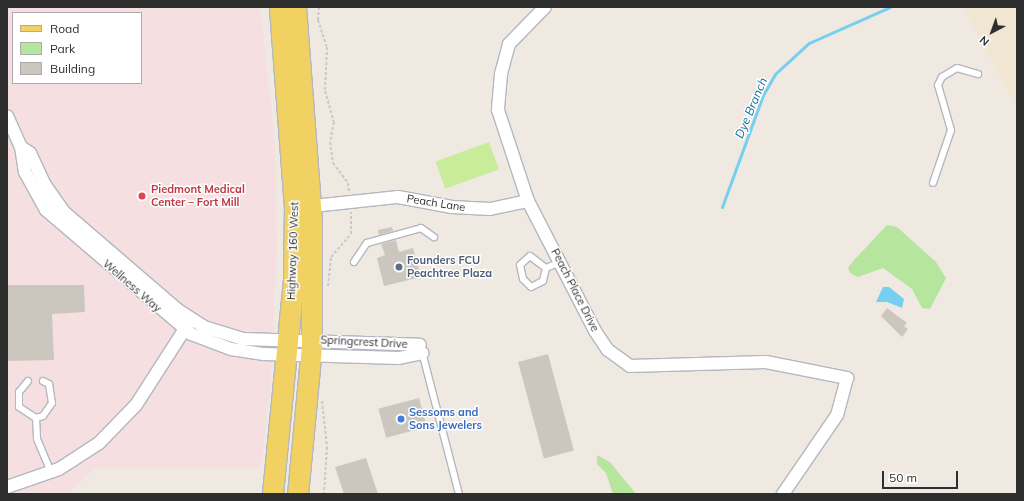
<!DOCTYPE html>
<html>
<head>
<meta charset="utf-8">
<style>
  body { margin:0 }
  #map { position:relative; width:1024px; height:501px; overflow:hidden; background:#efe9e1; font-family:Mulish,sans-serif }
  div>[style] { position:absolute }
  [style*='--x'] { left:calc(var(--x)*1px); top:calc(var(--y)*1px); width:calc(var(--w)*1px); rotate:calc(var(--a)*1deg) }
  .education>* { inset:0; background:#f0e6d1 }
  .medical>* { inset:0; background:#f5dfe0 }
  .green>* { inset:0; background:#b6e59e }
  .pitch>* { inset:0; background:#c9ec9a; transform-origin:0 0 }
  .water>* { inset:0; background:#75cff0 }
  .stream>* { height:3px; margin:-1.5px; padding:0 1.5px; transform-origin:1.5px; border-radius:1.5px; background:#75cff0 }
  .building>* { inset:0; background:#cbc7bf; transform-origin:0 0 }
  .path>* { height:2px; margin-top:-1px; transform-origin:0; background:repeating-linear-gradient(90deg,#c9c9c9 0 3px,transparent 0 5px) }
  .roads { filter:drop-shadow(1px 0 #b4b7c1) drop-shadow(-1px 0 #b4b7c1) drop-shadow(0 1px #b4b7c1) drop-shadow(0 -1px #b4b7c1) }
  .service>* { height:6px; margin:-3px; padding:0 3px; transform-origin:3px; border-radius:3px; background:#fff }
  .minor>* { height:12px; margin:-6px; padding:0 6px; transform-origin:6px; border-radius:6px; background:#fff }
  .primary>* { height:20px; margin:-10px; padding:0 10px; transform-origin:10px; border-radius:10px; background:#f2d163 }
  .dots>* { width:11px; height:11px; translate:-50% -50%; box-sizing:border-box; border:2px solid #fff; border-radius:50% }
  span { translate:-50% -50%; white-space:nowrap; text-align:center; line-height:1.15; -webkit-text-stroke:3px #fff; paint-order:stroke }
  .health-label { font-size:11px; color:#be3a42; font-weight:700 }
  .left { translate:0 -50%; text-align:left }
  .street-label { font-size:11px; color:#2e2e2e }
  .service-label { font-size:11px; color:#4e5e75; font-weight:700 }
  .shop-label { font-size:11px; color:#366cbe; font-weight:700 }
  .water-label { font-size:12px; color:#0d6fa3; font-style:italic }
  .frame { position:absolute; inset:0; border:8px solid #2e2e2e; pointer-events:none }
  .legend { position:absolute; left:12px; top:12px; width:130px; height:72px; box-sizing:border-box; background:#fff; border:1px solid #ababab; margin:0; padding:5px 7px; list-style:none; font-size:12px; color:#2e2e2e }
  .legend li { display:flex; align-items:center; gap:8px; height:20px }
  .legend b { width:20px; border:1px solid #ababab }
  .north { position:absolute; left:972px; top:12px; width:40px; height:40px; -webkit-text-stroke:3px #fff; paint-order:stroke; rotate:221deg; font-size:11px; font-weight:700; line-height:16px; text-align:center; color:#2e2e2e }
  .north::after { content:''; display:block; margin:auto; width:14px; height:18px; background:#2e2e2e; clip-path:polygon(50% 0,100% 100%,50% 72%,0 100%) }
  .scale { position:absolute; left:882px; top:471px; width:76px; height:18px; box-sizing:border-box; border:2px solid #2e2e2e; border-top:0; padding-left:5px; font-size:12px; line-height:14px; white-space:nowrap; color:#2e2e2e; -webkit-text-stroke:3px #fff; paint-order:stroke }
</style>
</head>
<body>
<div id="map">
  <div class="education">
    <i style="clip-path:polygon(963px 7px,1017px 7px,1017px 108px)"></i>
  </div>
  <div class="medical">
    <i style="clip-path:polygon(evenodd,7px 7px,260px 7px,275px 141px,277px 252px,270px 389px,261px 468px,95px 468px,68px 494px,7px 494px,7px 7px,13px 13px,141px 13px,141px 83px,13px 83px,13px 13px)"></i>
  </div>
  <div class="green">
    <i style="clip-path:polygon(887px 225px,897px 227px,936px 262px,946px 278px,930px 309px,922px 308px,912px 289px,883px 268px,858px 277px,850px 273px,848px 268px,855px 259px)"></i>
    <i style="clip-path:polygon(597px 455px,610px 462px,636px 494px,613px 494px,606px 473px,597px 464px)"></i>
  </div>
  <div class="pitch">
    <i style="left:489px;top:142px;width:29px;height:57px;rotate:70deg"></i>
  </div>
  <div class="water">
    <i style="clip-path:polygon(883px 287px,889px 287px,904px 299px,902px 308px,887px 302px,876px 302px)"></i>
  </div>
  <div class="stream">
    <i style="--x:722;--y:207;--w:119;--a:-69.9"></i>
    <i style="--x:763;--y:95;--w:24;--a:-60"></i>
    <i style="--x:775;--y:74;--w:46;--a:-42.4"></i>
    <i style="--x:809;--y:43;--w:89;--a:-24"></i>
  </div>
  <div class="building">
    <i style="clip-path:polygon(392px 227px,393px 231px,379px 235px,378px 230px)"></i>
    <i style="clip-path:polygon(396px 240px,399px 252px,413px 248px,421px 277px,384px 286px,377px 258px,385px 255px,381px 244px)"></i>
    <i style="clip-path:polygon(7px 285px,84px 285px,85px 312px,52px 314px,54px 360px,7px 361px)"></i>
    <i style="clip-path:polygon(887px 308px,907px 323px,904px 326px,908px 329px,902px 337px,881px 316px)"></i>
    <i style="left:548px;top:354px;width:100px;height:31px;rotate:75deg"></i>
    <i style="left:419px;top:398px;width:30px;height:42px;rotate:75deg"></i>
    <i style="clip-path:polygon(366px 458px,378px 494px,344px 494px,335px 467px)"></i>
  </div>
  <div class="path">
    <i style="--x:319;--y:7;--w:13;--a:94"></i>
    <i style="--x:318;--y:20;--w:28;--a:72"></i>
    <i style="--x:327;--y:47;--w:44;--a:92.6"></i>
    <i style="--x:325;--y:91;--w:32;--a:74"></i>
    <i style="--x:334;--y:122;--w:20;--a:101"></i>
    <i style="--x:330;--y:142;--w:21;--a:82"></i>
    <i style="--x:333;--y:163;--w:25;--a:53"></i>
    <i style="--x:348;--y:183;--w:9;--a:84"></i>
    <i style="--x:328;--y:286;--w:29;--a:-84"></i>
    <i style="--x:331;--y:257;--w:30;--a:-49"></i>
    <i style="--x:351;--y:234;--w:22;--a:-90"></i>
    <i style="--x:322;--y:401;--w:46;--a:83.8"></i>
    <i style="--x:327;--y:447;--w:47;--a:93.7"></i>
  </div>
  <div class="roads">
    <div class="service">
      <i style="--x:933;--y:183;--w:56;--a:-71.2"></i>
      <i style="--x:951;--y:130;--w:47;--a:-106.1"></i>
      <i style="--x:938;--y:85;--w:9;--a:-63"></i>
      <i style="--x:942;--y:77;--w:17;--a:-31"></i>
      <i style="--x:957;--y:68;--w:22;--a:16"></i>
      <i style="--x:43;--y:194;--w:21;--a:47"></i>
      <i style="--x:354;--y:262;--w:23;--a:-56"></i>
      <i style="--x:367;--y:243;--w:56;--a:-15.5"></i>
      <i style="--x:421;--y:228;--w:16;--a:35"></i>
      <i style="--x:546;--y:268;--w:13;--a:103"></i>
      <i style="--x:543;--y:281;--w:13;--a:153"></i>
      <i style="--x:531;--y:287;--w:11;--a:-135"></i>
      <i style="--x:523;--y:279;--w:14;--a:-102"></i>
      <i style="--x:520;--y:265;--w:13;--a:-42"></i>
      <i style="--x:530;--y:256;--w:20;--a:37"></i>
      <i style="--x:546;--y:268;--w:16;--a:-22"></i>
      <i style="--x:422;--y:352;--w:147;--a:75.4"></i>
      <i style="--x:28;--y:381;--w:14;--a:129"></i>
      <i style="--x:19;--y:392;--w:15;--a:90"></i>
      <i style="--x:19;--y:407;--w:20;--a:33"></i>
      <i style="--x:43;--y:381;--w:7;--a:27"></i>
      <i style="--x:49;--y:384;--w:19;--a:81"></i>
      <i style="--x:52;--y:403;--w:16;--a:125"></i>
      <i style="--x:43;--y:416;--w:7;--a:164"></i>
      <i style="--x:36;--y:418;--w:21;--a:87"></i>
      <i style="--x:37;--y:439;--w:36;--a:67"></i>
    </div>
    <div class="minor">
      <i style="--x:545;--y:7;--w:52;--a:134.2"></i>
      <i style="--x:509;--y:44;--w:31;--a:105"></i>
      <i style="--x:501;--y:74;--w:36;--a:95"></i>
      <i style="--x:498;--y:110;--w:96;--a:71.8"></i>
      <i style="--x:528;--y:201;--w:146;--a:62.7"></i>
      <i style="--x:595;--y:331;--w:23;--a:56"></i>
      <i style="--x:608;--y:350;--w:27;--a:36"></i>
      <i style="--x:630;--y:366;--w:136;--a:-1.7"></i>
      <i style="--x:766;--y:362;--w:83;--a:11.2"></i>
      <i style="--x:847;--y:378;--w:38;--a:105"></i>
      <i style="--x:837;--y:415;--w:96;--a:124.4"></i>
      <i style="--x:7;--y:116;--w:34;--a:66"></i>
      <i style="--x:21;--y:147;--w:25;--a:81"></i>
      <i style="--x:25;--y:172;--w:43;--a:61.1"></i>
      <i style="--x:46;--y:210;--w:191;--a:40.5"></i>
      <i style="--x:191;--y:334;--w:43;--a:20.6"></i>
      <i style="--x:231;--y:349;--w:33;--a:9"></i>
      <i style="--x:264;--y:354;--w:135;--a:1.7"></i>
      <i style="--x:399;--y:358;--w:24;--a:-12"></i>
      <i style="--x:21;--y:147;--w:11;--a:34"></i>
      <i style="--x:30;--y:153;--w:35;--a:65"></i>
      <i style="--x:45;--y:185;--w:33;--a:55"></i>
      <i style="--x:64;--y:212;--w:150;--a:40.7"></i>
      <i style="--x:178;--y:310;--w:31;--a:33"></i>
      <i style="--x:204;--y:327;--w:41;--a:17.1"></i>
      <i style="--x:243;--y:339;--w:177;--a:1.9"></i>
      <i style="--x:304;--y:207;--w:95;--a:-6.1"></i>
      <i style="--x:398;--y:197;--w:55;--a:10.5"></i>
      <i style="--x:452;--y:207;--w:38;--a:3"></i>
      <i style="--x:490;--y:209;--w:39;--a:-12"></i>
      <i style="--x:7;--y:487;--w:55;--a:-19.1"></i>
      <i style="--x:59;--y:469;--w:48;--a:-33"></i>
      <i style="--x:99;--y:443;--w:53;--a:-45.8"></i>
      <i style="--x:136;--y:405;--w:96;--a:-57.3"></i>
    </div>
    <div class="primary">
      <i style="--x:296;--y:7;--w:215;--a:85.7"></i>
      <i style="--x:312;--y:221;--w:126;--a:90"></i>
      <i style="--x:312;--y:347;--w:148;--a:95.4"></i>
      <i style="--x:273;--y:494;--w:217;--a:-84.4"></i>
      <i style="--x:294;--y:278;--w:70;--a:-89.2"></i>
      <i style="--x:295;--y:208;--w:202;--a:-94.3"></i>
    </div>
  </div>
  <div class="dots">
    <i style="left:142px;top:196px;background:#e0444e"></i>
    <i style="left:399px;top:267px;background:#5c6f8a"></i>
    <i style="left:401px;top:419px;background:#3f7fe0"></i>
  </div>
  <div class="health-label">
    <span class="left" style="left:151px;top:196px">Piedmont Medical<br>Center – Fort Mill</span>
  </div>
  <div class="street-label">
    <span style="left:436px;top:203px;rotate:9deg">Peach Lane</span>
    <span style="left:293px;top:251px;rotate:-88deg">Highway 160 West</span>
    <span style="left:132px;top:286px;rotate:41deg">Wellness Way</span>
    <span style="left:575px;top:290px;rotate:63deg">Peach Place Drive</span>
    <span style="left:364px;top:342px;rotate:3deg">Springcrest Drive</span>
  </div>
  <div class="service-label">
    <span class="left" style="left:407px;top:267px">Founders FCU<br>Peachtree Plaza</span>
  </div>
  <div class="shop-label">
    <span class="left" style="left:409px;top:419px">Sessoms and<br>Sons Jewelers</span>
  </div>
  <div class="water-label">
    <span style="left:751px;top:108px;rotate:-67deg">Dye Branch</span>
  </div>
  <div class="frame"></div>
  <ul class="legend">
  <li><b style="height:5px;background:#f2d163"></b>Road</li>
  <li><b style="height:11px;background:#b6e59e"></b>Park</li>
  <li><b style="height:11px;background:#cbc7bf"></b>Building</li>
  </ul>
  <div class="north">N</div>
  <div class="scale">50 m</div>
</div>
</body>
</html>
